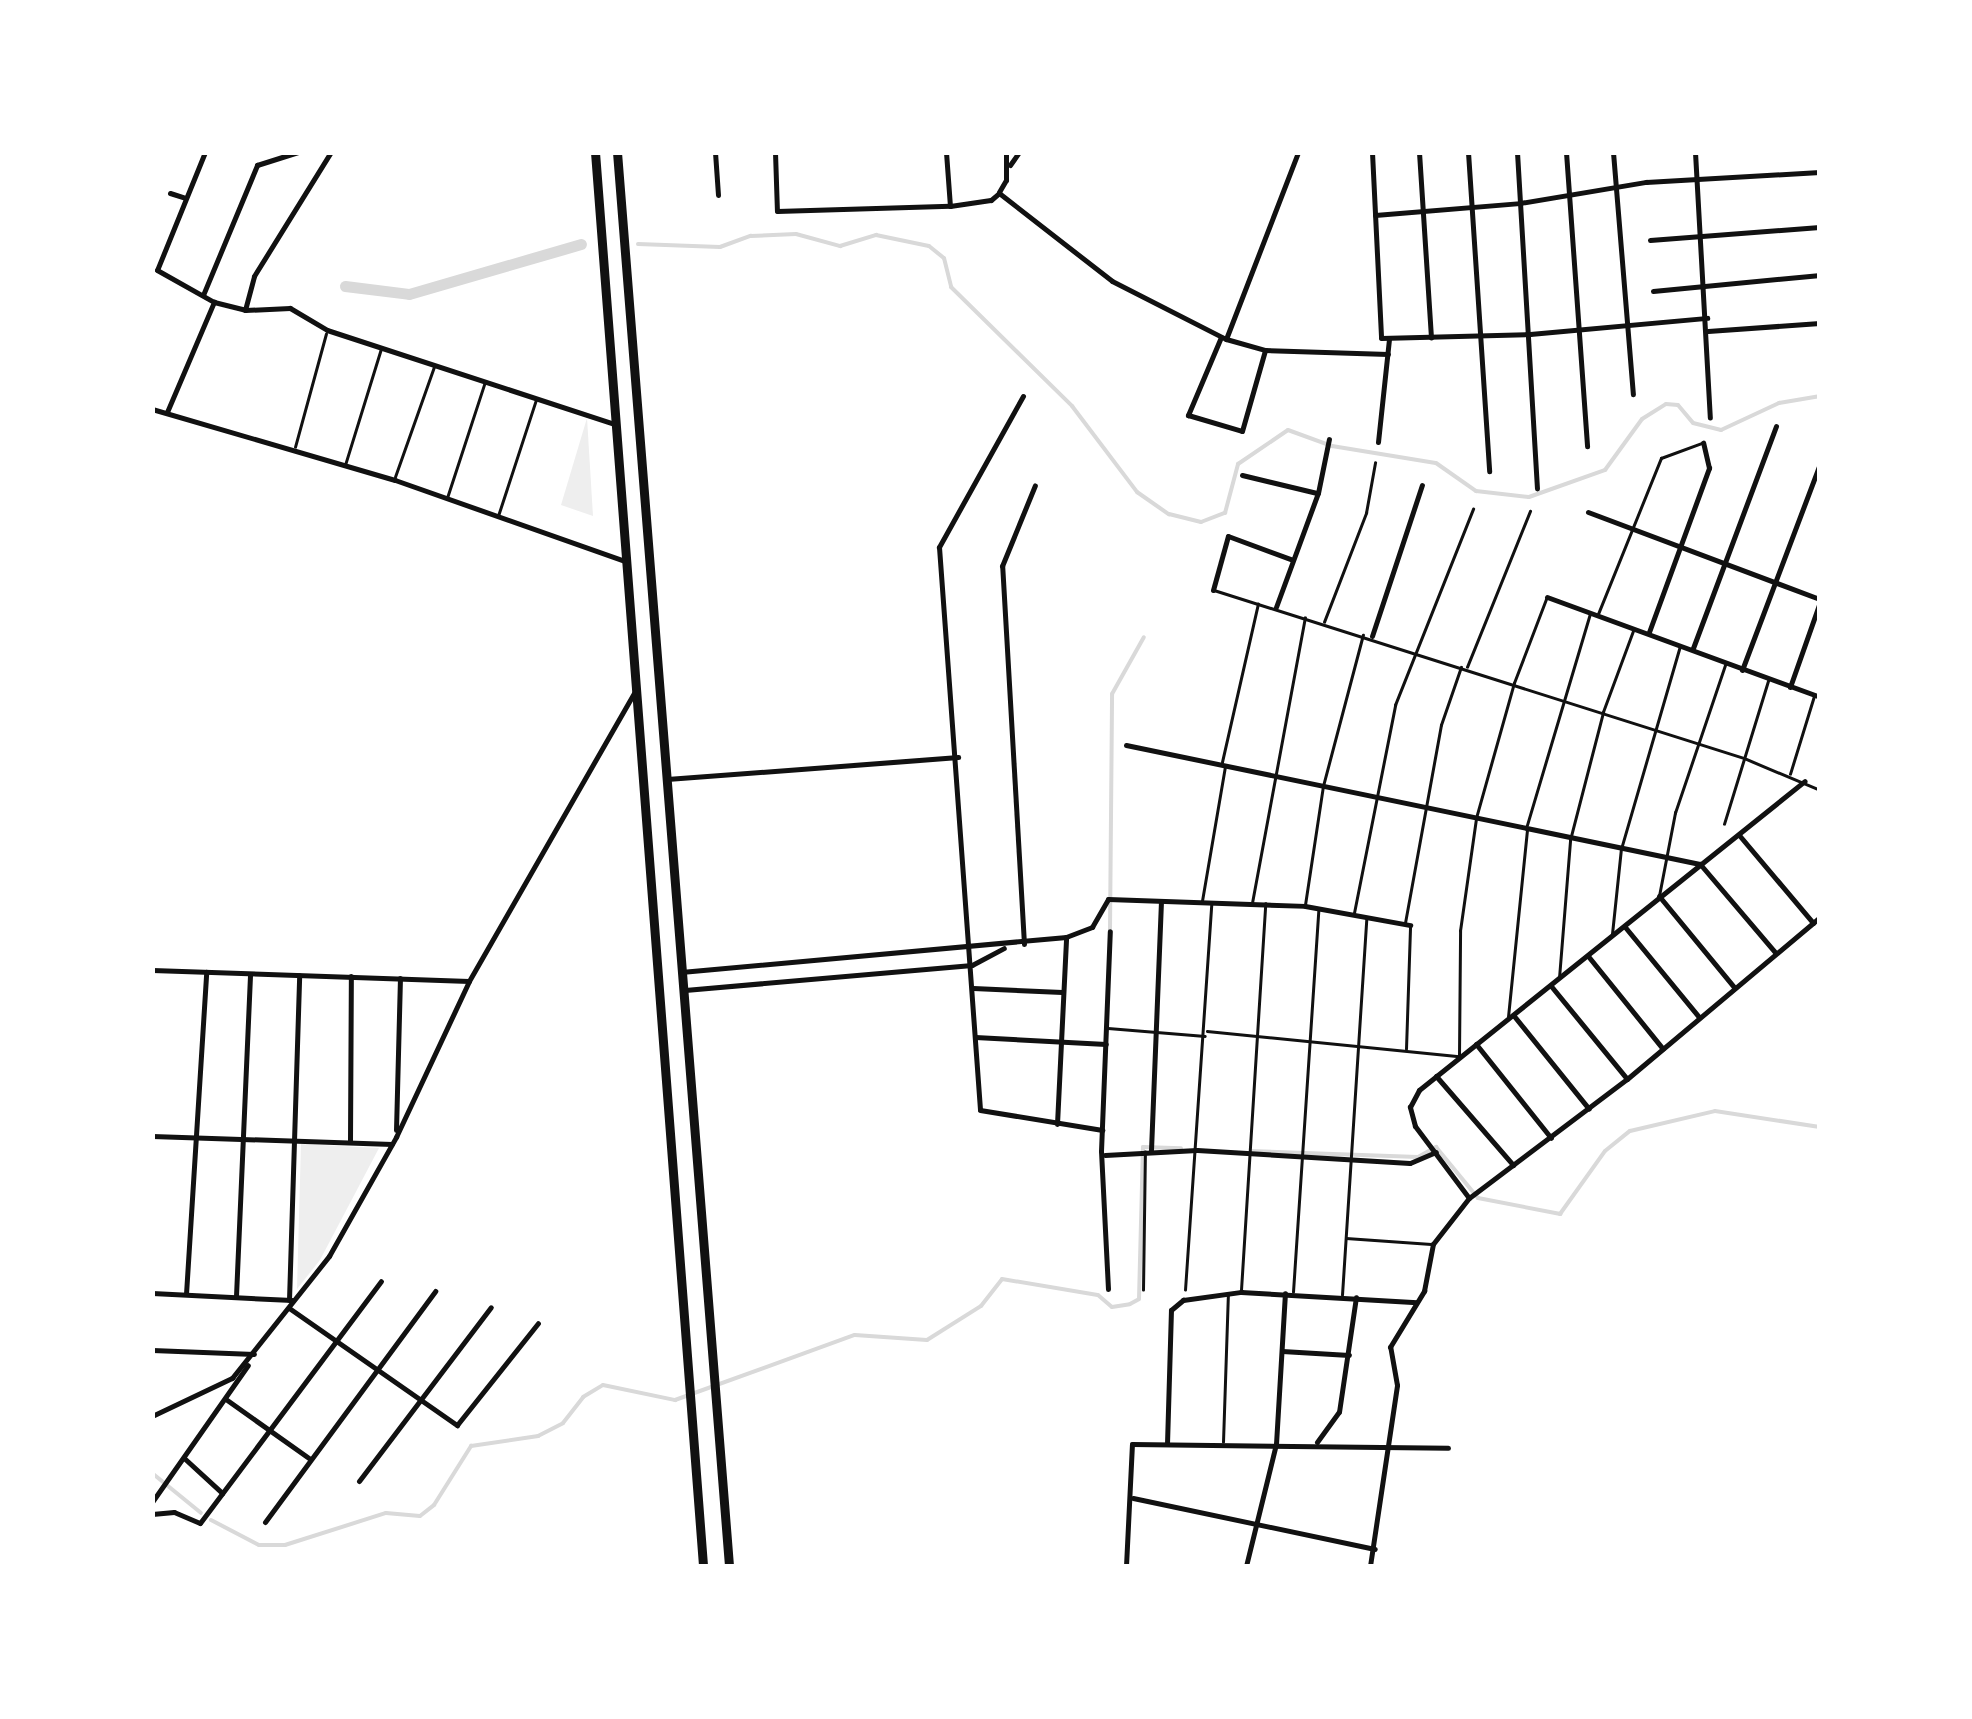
<!DOCTYPE html>
<html>
<head>
<meta charset="utf-8">
<style>
  body { margin:0 }
  #map { position:relative; width:1972px; height:1719px; overflow:hidden; background:#fff; font-family:Figtree,sans-serif }
  div>[style] { position:absolute }
  [style*='--x'] { left:calc(var(--x)*1px); top:calc(var(--y)*1px); width:calc(var(--w)*1px); rotate:calc(var(--a)*1deg) }
  .green>* { inset:0; background:#eee }
  .stream>* { height:4px; margin:-2px; padding:0 2px; transform-origin:2px; border-radius:2px; background:#d9d9d9 }
  .canal>* { height:11px; margin:-5.5px; padding:0 5.5px; transform-origin:5.5px; border-radius:5.5px; background:#d9d9d9 }
  .service>* { height:2.5px; margin:-1.25px; padding:0 1.25px; transform-origin:1.25px; border-radius:1.25px; background:#111 }
  .minor>* { height:5px; margin:-2.5px; padding:0 2.5px; transform-origin:2.5px; border-radius:2.5px; background:#111 }
  .primary>* { height:9px; margin:-4.5px; padding:0 4.5px; transform-origin:4.5px; border-radius:4.5px; background:#111 }
  span { translate:-50% -50%; white-space:nowrap; text-align:center; line-height:1.15; -webkit-text-stroke:10px #fff; paint-order:stroke }
  .frame { position:absolute; inset:0; border:155px solid #fff; pointer-events:none }
</style>
</head>
<body>
<div id="map">
  <div class="green">
    <i style="clip-path:polygon(587px 418px,593px 516px,561px 505px)"></i>
    <i style="clip-path:polygon(301px 1144px,379px 1148px,320px 1260px,297px 1289px)"></i>
  </div>
  <div class="stream">
    <i style="--x:638;--y:244;--w:82;--a:2.1"></i>
    <i style="--x:720;--y:247;--w:33;--a:-20"></i>
    <i style="--x:751;--y:236;--w:45;--a:-2.5"></i>
    <i style="--x:796;--y:234;--w:46;--a:15.3"></i>
    <i style="--x:840;--y:246;--w:38;--a:-17"></i>
    <i style="--x:876;--y:235;--w:54;--a:11.7"></i>
    <i style="--x:929;--y:246;--w:19;--a:39"></i>
    <i style="--x:944;--y:258;--w:30;--a:76"></i>
    <i style="--x:951;--y:287;--w:170;--a:44.5"></i>
    <i style="--x:1072;--y:406;--w:108;--a:52.9"></i>
    <i style="--x:1137;--y:492;--w:39;--a:35"></i>
    <i style="--x:1169;--y:514;--w:33;--a:14"></i>
    <i style="--x:1201;--y:522;--w:26;--a:-21"></i>
    <i style="--x:1225;--y:513;--w:51;--a:-75.1"></i>
    <i style="--x:1238;--y:464;--w:60;--a:-34.2"></i>
    <i style="--x:1288;--y:430;--w:47;--a:20"></i>
    <i style="--x:1332;--y:446;--w:105;--a:9.3"></i>
    <i style="--x:1436;--y:463;--w:49;--a:35"></i>
    <i style="--x:1476;--y:491;--w:53;--a:6.5"></i>
    <i style="--x:1529;--y:497;--w:81;--a:-19.6"></i>
    <i style="--x:1605;--y:470;--w:63;--a:-54"></i>
    <i style="--x:1642;--y:419;--w:28;--a:-32"></i>
    <i style="--x:1666;--y:404;--w:12;--a:5"></i>
    <i style="--x:1678;--y:405;--w:23;--a:50"></i>
    <i style="--x:1693;--y:423;--w:29;--a:14"></i>
    <i style="--x:1721;--y:430;--w:64;--a:-25"></i>
    <i style="--x:1779;--y:403;--w:42;--a:-9.7"></i>
    <i style="--x:1110;--y:931;--w:237;--a:-89.5"></i>
    <i style="--x:1112;--y:694;--w:65;--a:-60.7"></i>
    <i style="--x:1251;--y:1151;--w:167;--a:2.1"></i>
    <i style="--x:1418;--y:1157;--w:21;--a:-29"></i>
    <i style="--x:1436;--y:1147;--w:66;--a:50.5"></i>
    <i style="--x:1478;--y:1198;--w:84;--a:11"></i>
    <i style="--x:1560;--y:1214;--w:77;--a:-54.5"></i>
    <i style="--x:1605;--y:1151;--w:32;--a:-39"></i>
    <i style="--x:1630;--y:1131;--w:87;--a:-13.2"></i>
    <i style="--x:1715;--y:1111;--w:106;--a:8.7"></i>
    <i style="--x:152;--y:1473;--w:63;--a:39.2"></i>
    <i style="--x:211;--y:1520;--w:54;--a:27.5"></i>
    <i style="--x:259;--y:1545;--w:26;--a:0"></i>
    <i style="--x:285;--y:1545;--w:106;--a:-17.6"></i>
    <i style="--x:386;--y:1513;--w:34;--a:5"></i>
    <i style="--x:420;--y:1516;--w:18;--a:-38"></i>
    <i style="--x:434;--y:1505;--w:70;--a:-57.9"></i>
    <i style="--x:471;--y:1446;--w:68;--a:-8.5"></i>
    <i style="--x:538;--y:1436;--w:28;--a:-27"></i>
    <i style="--x:563;--y:1423;--w:33;--a:-52"></i>
    <i style="--x:583;--y:1397;--w:23;--a:-31"></i>
    <i style="--x:603;--y:1385;--w:74;--a:11.8"></i>
    <i style="--x:675;--y:1400;--w:191;--a:-19.9"></i>
    <i style="--x:855;--y:1335;--w:72;--a:4"></i>
    <i style="--x:927;--y:1340;--w:64;--a:-32.2"></i>
    <i style="--x:981;--y:1306;--w:34;--a:-52"></i>
    <i style="--x:1002;--y:1279;--w:97;--a:9.5"></i>
    <i style="--x:1098;--y:1295;--w:18;--a:41"></i>
    <i style="--x:1112;--y:1307;--w:18;--a:-9"></i>
    <i style="--x:1130;--y:1304;--w:10;--a:-29"></i>
    <i style="--x:1139;--y:1299;--w:152;--a:-88.5"></i>
    <i style="--x:1143;--y:1147;--w:38;--a:2"></i>
  </div>
  <div class="canal">
    <i style="--x:345;--y:286;--w:64;--a:7.1"></i>
    <i style="--x:409;--y:294;--w:179;--a:-16.2"></i>
  </div>
  <div class="service">
    <i style="--x:295;--y:447;--w:117;--a:-74.7"></i>
    <i style="--x:345;--y:465;--w:121;--a:-72.8"></i>
    <i style="--x:395;--y:477;--w:117;--a:-70.5"></i>
    <i style="--x:447;--y:498;--w:122;--a:-71.9"></i>
    <i style="--x:498;--y:516;--w:122;--a:-71.9"></i>
    <i style="--x:1214;--y:590;--w:556;--a:17.59"></i>
    <i style="--x:1744;--y:758;--w:82;--a:22.8"></i>
    <i style="--x:1598;--y:614;--w:168;--a:-68"></i>
    <i style="--x:1661;--y:458;--w:44;--a:-20.1"></i>
    <i style="--x:1324;--y:622;--w:117;--a:-68.9"></i>
    <i style="--x:1366;--y:513;--w:51;--a:-79.8"></i>
    <i style="--x:1467;--y:667;--w:168;--a:-68"></i>
    <i style="--x:1222;--y:762;--w:162;--a:-77.2"></i>
    <i style="--x:1790;--y:774;--w:82;--a:-72.9"></i>
    <i style="--x:1724;--y:824;--w:150;--a:-72.9"></i>
    <i style="--x:1527;--y:825;--w:221;--a:-73.4"></i>
    <i style="--x:1659;--y:896;--w:85;--a:-79.1"></i>
    <i style="--x:1675;--y:813;--w:156;--a:-71.3"></i>
    <i style="--x:1202;--y:901;--w:137;--a:-80.3"></i>
    <i style="--x:1252;--y:903;--w:290;--a:-79.5"></i>
    <i style="--x:1305;--y:905;--w:120;--a:-81.4"></i>
    <i style="--x:1323;--y:786;--w:156;--a:-75.2"></i>
    <i style="--x:1354;--y:913;--w:212;--a:-78.8"></i>
    <i style="--x:1395;--y:705;--w:211;--a:-68.3"></i>
    <i style="--x:1405;--y:923;--w:201;--a:-79.7"></i>
    <i style="--x:1441;--y:725;--w:61;--a:-71"></i>
    <i style="--x:1612;--y:934;--w:85;--a:-84"></i>
    <i style="--x:1621;--y:849;--w:211;--a:-73.8"></i>
    <i style="--x:1559;--y:978;--w:138;--a:-85.4"></i>
    <i style="--x:1570;--y:840;--w:132;--a:-75.5"></i>
    <i style="--x:1603;--y:712;--w:86;--a:-69.7"></i>
    <i style="--x:1508;--y:1017;--w:187;--a:-84.2"></i>
    <i style="--x:1108;--y:1028;--w:97;--a:4.7"></i>
    <i style="--x:1207;--y:1031;--w:253;--a:5.7"></i>
    <i style="--x:1459;--y:1056;--w:125;--a:-89.5"></i>
    <i style="--x:1460;--y:931;--w:114;--a:-81.9"></i>
    <i style="--x:1476;--y:818;--w:140;--a:-74.3"></i>
    <i style="--x:1514;--y:683;--w:90;--a:-69.1"></i>
    <i style="--x:1406;--y:1049;--w:122;--a:-88.1"></i>
    <i style="--x:1346;--y:1238;--w:85;--a:4"></i>
    <i style="--x:1143;--y:1290;--w:138;--a:-89.2"></i>
    <i style="--x:1185;--y:1290;--w:386;--a:-86.1"></i>
    <i style="--x:1241;--y:1290;--w:387;--a:-86.4"></i>
    <i style="--x:1293;--y:1292;--w:382;--a:-86.2"></i>
    <i style="--x:1342;--y:1295;--w:377;--a:-86.3"></i>
    <i style="--x:1223;--y:1442;--w:147;--a:-88.1"></i>
  </div>
  <div class="minor">
    <i style="--x:205;--y:152;--w:127;--a:112.1"></i>
    <i style="--x:157;--y:270;--w:65;--a:29.3"></i>
    <i style="--x:214;--y:302;--w:32;--a:14"></i>
    <i style="--x:715;--y:152;--w:43;--a:86"></i>
    <i style="--x:775;--y:152;--w:59;--a:88.1"></i>
    <i style="--x:777;--y:211;--w:173;--a:-1.7"></i>
    <i style="--x:950;--y:206;--w:41;--a:-8.3"></i>
    <i style="--x:991;--y:200;--w:11;--a:-41"></i>
    <i style="--x:999;--y:193;--w:143;--a:37.9"></i>
    <i style="--x:1112;--y:281;--w:128;--a:27"></i>
    <i style="--x:1226;--y:339;--w:41;--a:15.8"></i>
    <i style="--x:1265;--y:350;--w:123;--a:1.9"></i>
    <i style="--x:946;--y:152;--w:54;--a:85.8"></i>
    <i style="--x:1372;--y:152;--w:186;--a:87.2"></i>
    <i style="--x:1381;--y:338;--w:149;--a:-1.5"></i>
    <i style="--x:1530;--y:334;--w:178;--a:-5.2"></i>
    <i style="--x:1419;--y:152;--w:186;--a:86.3"></i>
    <i style="--x:1468;--y:152;--w:320;--a:86.2"></i>
    <i style="--x:1517;--y:152;--w:337;--a:86.6"></i>
    <i style="--x:1566;--y:152;--w:295;--a:85.9"></i>
    <i style="--x:1613;--y:152;--w:243;--a:85.3"></i>
    <i style="--x:1695;--y:152;--w:266;--a:86.8"></i>
    <i style="--x:1010;--y:165;--w:16;--a:-55"></i>
    <i style="--x:999;--y:192;--w:14;--a:-60"></i>
    <i style="--x:1006;--y:180;--w:28;--a:-90"></i>
    <i style="--x:170;--y:193;--w:16;--a:18"></i>
    <i style="--x:1375;--y:215;--w:145;--a:-4.7"></i>
    <i style="--x:1520;--y:203;--w:128;--a:-9.5"></i>
    <i style="--x:1646;--y:182;--w:174;--a:-3.3"></i>
    <i style="--x:1650;--y:240;--w:170;--a:-4.4"></i>
    <i style="--x:1653;--y:291;--w:168;--a:-5.5"></i>
    <i style="--x:203;--y:295;--w:141;--a:-67.4"></i>
    <i style="--x:257;--y:165;--w:43;--a:-17.6"></i>
    <i style="--x:245;--y:310;--w:45;--a:-2.5"></i>
    <i style="--x:290;--y:308;--w:43;--a:30.7"></i>
    <i style="--x:327;--y:330;--w:302;--a:18.1"></i>
    <i style="--x:245;--y:310;--w:35;--a:-75"></i>
    <i style="--x:254;--y:276;--w:146;--a:-58.2"></i>
    <i style="--x:1708;--y:331;--w:112;--a:-4.1"></i>
    <i style="--x:1221;--y:337;--w:85;--a:112.9"></i>
    <i style="--x:1188;--y:415;--w:56;--a:16.5"></i>
    <i style="--x:1242;--y:431;--w:84;--a:-74.1"></i>
    <i style="--x:1226;--y:339;--w:200;--a:-68.9"></i>
    <i style="--x:1023;--y:396;--w:173;--a:119.1"></i>
    <i style="--x:939;--y:547;--w:564;--a:85.83"></i>
    <i style="--x:980;--y:1110;--w:124;--a:9.3"></i>
    <i style="--x:152;--y:409;--w:253;--a:16.3"></i>
    <i style="--x:395;--y:480;--w:244;--a:19.4"></i>
    <i style="--x:167;--y:412;--w:120;--a:-66.9"></i>
    <i style="--x:1378;--y:442;--w:104;--a:-83.9"></i>
    <i style="--x:1242;--y:475;--w:77;--a:13.5"></i>
    <i style="--x:1588;--y:512;--w:248;--a:20.6"></i>
    <i style="--x:1213;--y:590;--w:56;--a:-74.5"></i>
    <i style="--x:1228;--y:536;--w:69;--a:20.3"></i>
    <i style="--x:1547;--y:597;--w:291;--a:20.1"></i>
    <i style="--x:1276;--y:607;--w:121;--a:-69.8"></i>
    <i style="--x:1318;--y:493;--w:55;--a:-78.5"></i>
    <i style="--x:1649;--y:632;--w:175;--a:-69.9"></i>
    <i style="--x:1709;--y:468;--w:26;--a:-103"></i>
    <i style="--x:1372;--y:636;--w:159;--a:-71.7"></i>
    <i style="--x:1693;--y:648;--w:237;--a:-69.5"></i>
    <i style="--x:1742;--y:670;--w:220;--a:-69.3"></i>
    <i style="--x:1790;--y:687;--w:90;--a:-70.6"></i>
    <i style="--x:1126;--y:745;--w:586;--a:11.71"></i>
    <i style="--x:1700;--y:864;--w:116;--a:49.6"></i>
    <i style="--x:667;--y:779;--w:292;--a:-4.3"></i>
    <i style="--x:1739;--y:835;--w:115;--a:49.9"></i>
    <i style="--x:1659;--y:896;--w:118;--a:50.5"></i>
    <i style="--x:1625;--y:927;--w:117;--a:50.6"></i>
    <i style="--x:1024;--y:944;--w:379;--a:-93.3"></i>
    <i style="--x:1002;--y:566;--w:87;--a:-67.8"></i>
    <i style="--x:1588;--y:956;--w:119;--a:51.1"></i>
    <i style="--x:152;--y:970;--w:317;--a:2"></i>
    <i style="--x:681;--y:972;--w:387;--a:-5.2"></i>
    <i style="--x:1066;--y:937;--w:28;--a:-21"></i>
    <i style="--x:1092;--y:927;--w:32;--a:-60"></i>
    <i style="--x:1108;--y:899;--w:197;--a:2"></i>
    <i style="--x:1305;--y:906;--w:107;--a:10.3"></i>
    <i style="--x:1551;--y:986;--w:120;--a:50.7"></i>
    <i style="--x:973;--y:988;--w:89;--a:2.6"></i>
    <i style="--x:685;--y:990;--w:288;--a:-5"></i>
    <i style="--x:972;--y:965;--w:36;--a:-28"></i>
    <i style="--x:1514;--y:1016;--w:119;--a:51.1"></i>
    <i style="--x:975;--y:1037;--w:131;--a:3.1"></i>
    <i style="--x:1476;--y:1044;--w:120;--a:51.4"></i>
    <i style="--x:1436;--y:1076;--w:118;--a:49.1"></i>
    <i style="--x:1057;--y:1124;--w:187;--a:-87.2"></i>
    <i style="--x:396;--y:1130;--w:152;--a:-88.5"></i>
    <i style="--x:152;--y:1136;--w:240;--a:1.9"></i>
    <i style="--x:350;--y:1142;--w:166;--a:-89.7"></i>
    <i style="--x:1151;--y:1150;--w:249;--a:-87.7"></i>
    <i style="--x:1105;--y:1155;--w:92;--a:-3.1"></i>
    <i style="--x:1197;--y:1150;--w:213;--a:3.5"></i>
    <i style="--x:1410;--y:1163;--w:28;--a:-23"></i>
    <i style="--x:1469;--y:1198;--w:90;--a:-126.9"></i>
    <i style="--x:1415;--y:1126;--w:20;--a:-105"></i>
    <i style="--x:1410;--y:1107;--w:19;--a:-62"></i>
    <i style="--x:1419;--y:1090;--w:494;--a:-38.7"></i>
    <i style="--x:1108;--y:1289;--w:138;--a:-92.9"></i>
    <i style="--x:1101;--y:1151;--w:220;--a:-87.7"></i>
    <i style="--x:152;--y:1293;--w:140;--a:2.9"></i>
    <i style="--x:186;--y:1294;--w:323;--a:-86.4"></i>
    <i style="--x:236;--y:1296;--w:322;--a:-87.5"></i>
    <i style="--x:289;--y:1300;--w:325;--a:-88.2"></i>
    <i style="--x:289;--y:1308;--w:205;--a:34.9"></i>
    <i style="--x:457;--y:1425;--w:130;--a:-51.5"></i>
    <i style="--x:152;--y:1350;--w:102;--a:2.2"></i>
    <i style="--x:1282;--y:1351;--w:67;--a:3.4"></i>
    <i style="--x:227;--y:1400;--w:102;--a:35.4"></i>
    <i style="--x:152;--y:1416;--w:89;--a:-25.4"></i>
    <i style="--x:232;--y:1378;--w:156;--a:-51.5"></i>
    <i style="--x:329;--y:1256;--w:137;--a:-60.6"></i>
    <i style="--x:396;--y:1137;--w:172;--a:-64.9"></i>
    <i style="--x:469;--y:981;--w:332;--a:-60.2"></i>
    <i style="--x:1317;--y:1442;--w:37;--a:-54"></i>
    <i style="--x:1339;--y:1412;--w:116;--a:-81.6"></i>
    <i style="--x:1167;--y:1444;--w:134;--a:-88.3"></i>
    <i style="--x:1171;--y:1310;--w:16;--a:-40"></i>
    <i style="--x:1183;--y:1300;--w:59;--a:-7.9"></i>
    <i style="--x:1241;--y:1292;--w:176;--a:3.3"></i>
    <i style="--x:184;--y:1458;--w:52;--a:42.6"></i>
    <i style="--x:359;--y:1481;--w:218;--a:-52.8"></i>
    <i style="--x:1133;--y:1498;--w:247;--a:11.9"></i>
    <i style="--x:152;--y:1502;--w:167;--a:-55"></i>
    <i style="--x:152;--y:1514;--w:22;--a:-5"></i>
    <i style="--x:174;--y:1512;--w:28;--a:23"></i>
    <i style="--x:200;--y:1523;--w:302;--a:-53.2"></i>
    <i style="--x:265;--y:1522;--w:287;--a:-53.6"></i>
    <i style="--x:1126;--y:1566;--w:122;--a:-87.2"></i>
    <i style="--x:1132;--y:1444;--w:316;--a:0.7"></i>
    <i style="--x:1246;--y:1566;--w:126;--a:-76.2"></i>
    <i style="--x:1276;--y:1444;--w:151;--a:-86.6"></i>
    <i style="--x:1370;--y:1566;--w:183;--a:-81.5"></i>
    <i style="--x:1397;--y:1385;--w:39;--a:-100"></i>
    <i style="--x:1390;--y:1347;--w:66;--a:-58.7"></i>
    <i style="--x:1424;--y:1291;--w:48;--a:-79.2"></i>
    <i style="--x:1433;--y:1244;--w:58;--a:-52"></i>
    <i style="--x:1469;--y:1198;--w:198;--a:-37"></i>
    <i style="--x:1627;--y:1079;--w:252;--a:-40"></i>
  </div>
  <div class="primary">
    <i style="--x:595;--y:152;--w:1418;--a:85.63"></i>
    <i style="--x:617;--y:152;--w:1418;--a:85.47"></i>
  </div>
  <div class="frame"></div>
</div>
</body>
</html>
